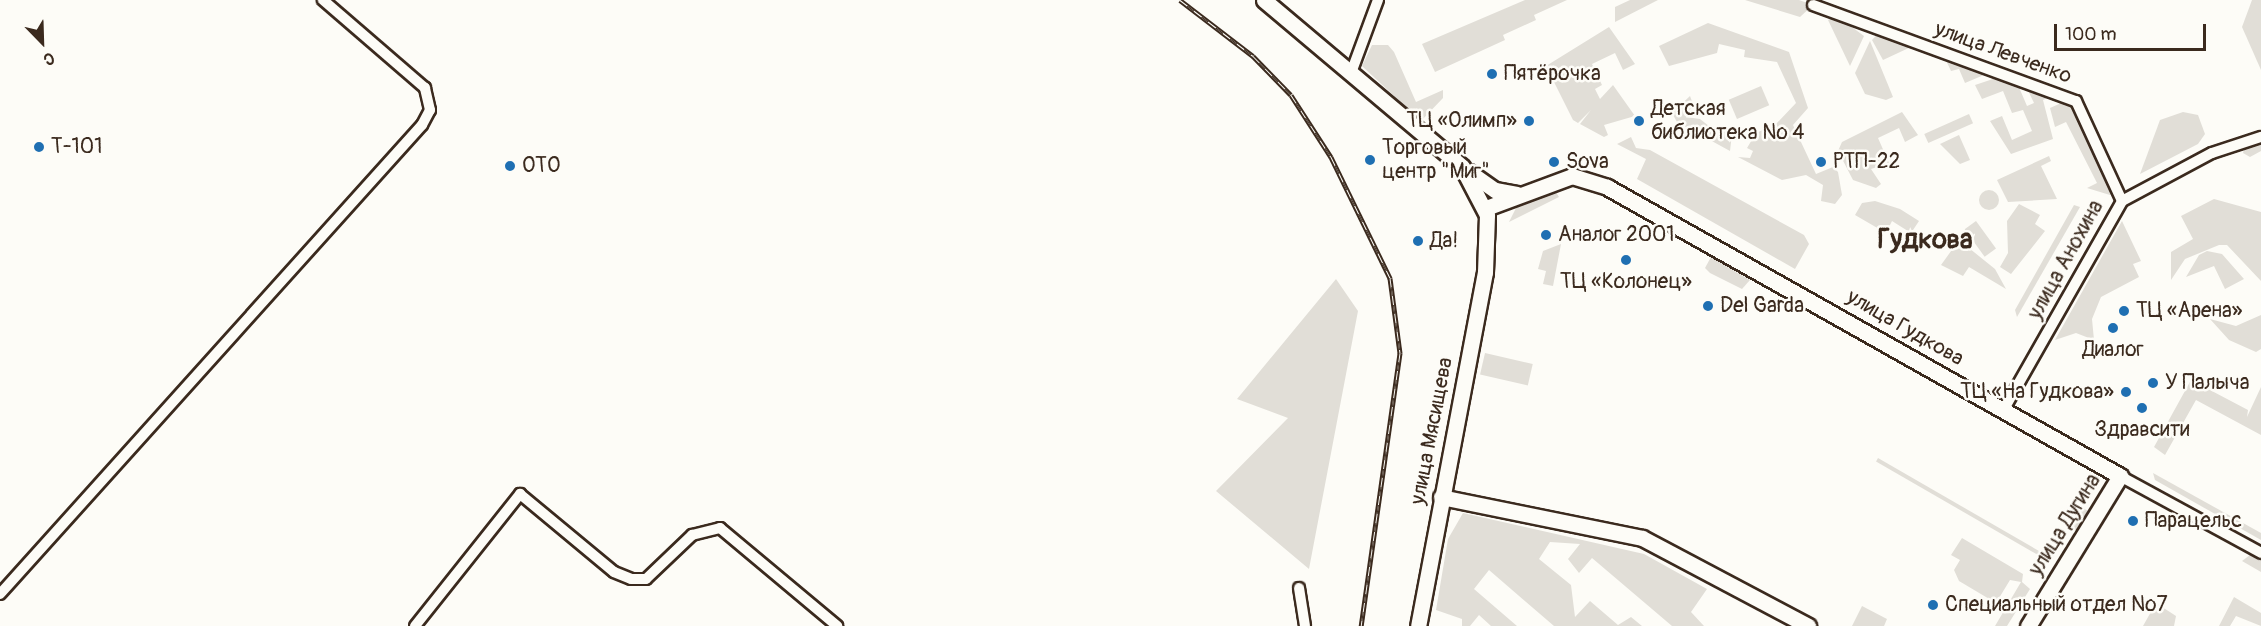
<!DOCTYPE html>
<html>
<head>
<meta charset="utf-8">
<style>
  body { margin:0 }
  #map { position:relative; width:2261px; height:626px; overflow:hidden; background:#fdfcf7; font-family:Pangolin,sans-serif }
  div>[style] { position:absolute }
  [style*='--x'] { left:calc(var(--x)*1px); top:calc(var(--y)*1px); width:calc(var(--w)*1px); rotate:calc(var(--a)*1deg) }
  .green>* { inset:0; background:#e1ded7; transform-origin:0 0 }
  .round { border-radius:50% }
  .roads { filter:drop-shadow(2px 0 #3b2a1e) drop-shadow(-2px 0 #3b2a1e) drop-shadow(0 2px #3b2a1e) drop-shadow(0 -2px #3b2a1e) }
  .street>* { height:10px; margin:-5px; padding:0 5px; transform-origin:5px; border-radius:5px; background:#fdfcf7 }
  .secondary>* { height:15px; margin:-7.5px; padding:0 7.5px; transform-origin:7.5px; border-radius:7.5px; background:#fdfcf7 }
  .rail>* { height:5px; margin-top:-2.5px; transform-origin:0; background:repeating-linear-gradient(90deg,#fdfcf7 0 9px,#3b2a1e 0 18px); box-sizing:border-box; border-block:2px solid #3b2a1e }
  .dots>* { width:16px; height:16px; translate:-50% -50%; box-sizing:border-box; border:3px solid #fdfcf7; border-radius:50% }
  span { translate:-50% -50%; white-space:nowrap; text-align:center; line-height:1.15; -webkit-text-stroke:5px #fdfcf7; paint-order:stroke }
  .street-label { font-size:21px; color:#3b2a1e }
  .poi-label { font-size:21px; color:#3b2a1e }
  .left { translate:0 -50%; text-align:left }
  .right { translate:-100% -50%; text-align:right }
  .district-label { font-size:27px; color:#3b2a1e; font-weight:700 }
  .north { position:absolute; left:12px; top:12px; width:60px; height:60px; -webkit-text-stroke:4px #fdfcf7; paint-order:stroke; rotate:157deg; font-size:16px; font-weight:700; line-height:24px; text-align:center; color:#3b2a1e }
  .north::after { content:''; display:block; margin:auto; width:21px; height:27px; background:#3b2a1e; clip-path:polygon(50% 0,100% 100%,50% 72%,0 100%) }
  .scale { position:absolute; left:2054px; top:24px; width:152px; height:27px; box-sizing:border-box; border:3px solid #3b2a1e; border-top:0; padding-left:8px; font-size:18px; line-height:21px; white-space:nowrap; color:#3b2a1e; -webkit-text-stroke:4px #fdfcf7; paint-order:stroke }
</style>
</head>
<body>
<div id="map">
  <div class="green">
    <i style="clip-path:polygon(1525px 0,1567px 0,1534px 15px,1536px 20px,1503px 35px,1505px 40px,1435px 72px,1422px 44px)"></i>
    <i style="clip-path:polygon(1630px 0,1658px 0,1615px 22px,1615px 7px)"></i>
    <i style="clip-path:polygon(1745px 0,1799px 0,1813px 5px,1800px 17px)"></i>
    <i style="clip-path:polygon(2252px 0,2261px 0,2261px 70px,2242px 27px)"></i>
    <i style="clip-path:polygon(1837px 16px,1864px 36px,1850px 66px,1828px 20px)"></i>
    <i style="clip-path:polygon(1708px 23px,1789px 52px,1808px 108px,1793px 125px,1816px 174px,1833px 167px,1838px 172px,1842px 195px,1835px 204px,1821px 201px,1823px 185px,1806px 175px,1782px 180px,1738px 157px,1750px 158px,1753px 151px,1747px 148px,1756px 133px,1776px 124px,1796px 103px,1777px 62px,1744px 57px,1745px 50px,1719px 44px,1717px 53px,1669px 66px,1659px 46px)"></i>
    <i style="clip-path:polygon(1609px 27px,1635px 64px,1623px 70px,1615px 53px,1592px 64px,1602px 85px,1595px 89px,1600px 99px,1613px 85px,1635px 116px,1604px 125px,1608px 135px,1604px 137px,1580px 124px,1591px 110px,1578px 123px,1573px 120px,1546px 66px)"></i>
    <i style="clip-path:polygon(1882px 29px,1913px 46px,1883px 60px,1872px 40px)"></i>
    <i style="clip-path:polygon(1870px 41px,1893px 97px,1886px 100px,1865px 94px,1855px 73px)"></i>
    <i style="clip-path:polygon(1372px 45px,1388px 45px,1394px 52px,1416px 102px,1443px 90px,1443px 98px,1421px 121px,1362px 66px)"></i>
    <i style="clip-path:polygon(1942px 52px,1991px 72px,1965px 83px,1959px 69px,1951px 71px)"></i>
    <i style="clip-path:polygon(2005px 75px,2015px 78px,2027px 106px,2034px 103px,2024px 82px,2057px 94px,2043px 100px,2053px 139px,2011px 154px,1990px 121px,2002px 116px,2012px 140px,2032px 131px,2023px 110px,2012px 113px,2003px 91px,1982px 99px,1975px 85px)"></i>
    <i style="left:1761px;top:86px;width:21px;height:35px;rotate:67deg"></i>
    <i style="clip-path:polygon(1690px 96px,1693px 104px,1686px 117px,1700px 119px,1723px 137px,1724px 129px,1732px 134px,1730px 151px,1677px 122px,1672px 113px)"></i>
    <i style="clip-path:polygon(2070px 99px,2118px 192px,2110px 195px,2087px 188px,2097px 183px,2066px 122px,2055px 127px,2050px 108px)"></i>
    <i style="clip-path:polygon(1902px 112px,1918px 135px,1905px 142px,1899px 128px,1878px 138px,1889px 163px,1871px 169px,1881px 184px,1876px 188px,1853px 180px,1838px 151px,1842px 142px)"></i>
    <i style="clip-path:polygon(2183px 112px,2198px 115px,2205px 134px,2198px 144px,2140px 174px,2160px 120px)"></i>
    <i style="left:1969px;top:114px;width:10px;height:49px;rotate:66deg"></i>
    <i style="clip-path:polygon(1959px 135px,1970px 160px,1960px 164px,1940px 144px)"></i>
    <i style="clip-path:polygon(1631px 137px,1636px 148px,1650px 150px,1804px 235px,1809px 244px,1795px 269px,1637px 179px,1646px 159px,1617px 144px)"></i>
    <i style="clip-path:polygon(2261px 139px,2261px 151px,2250px 157px,2243px 153px,2245px 146px)"></i>
    <i style="clip-path:polygon(2049px 156px,2051px 161px,2041px 166px,2057px 199px,2008px 202px,1997px 180px)"></i>
    <i style="clip-path:polygon(1553px 187px,1559px 197px,1509px 222px,1519px 202px)"></i>
    <i class="round" style="left:1979px;top:190px;width:20px;height:20px"></i>
    <i style="clip-path:polygon(2214px 199px,2261px 212px,2261px 281px,2227px 245px,2219px 245px,2185px 259px,2171px 280px,2171px 252px,2193px 239px,2181px 216px)"></i>
    <i style="clip-path:polygon(1875px 201px,1900px 209px,1919px 221px,1911px 233px,1892px 221px,1886px 233px,1855px 215px,1862px 203px)"></i>
    <i style="clip-path:polygon(2019px 204px,2040px 215px,2035px 224px,2045px 231px,2011px 274px,2000px 267px,2008px 253px,2007px 221px)"></i>
    <i style="clip-path:polygon(2074px 205px,2080px 207px,2017px 317px,2015px 310px)"></i>
    <i style="left:1976px;top:221px;width:34px;height:14px;rotate:54deg"></i>
    <i style="clip-path:polygon(2122px 221px,2141px 261px,2133px 264px,2139px 277px,2101px 297px,2092px 319px,2094px 340px,2076px 333px,2055px 340px)"></i>
    <i style="clip-path:polygon(1959px 240px,1995px 269px,2006px 289px,1969px 267px,1963px 276px,1941px 265px)"></i>
    <i style="clip-path:polygon(1561px 244px,1553px 286px,1543px 284px,1546px 271px,1538px 269px,1543px 251px)"></i>
    <i style="clip-path:polygon(2207px 251px,2222px 254px,2244px 279px,2225px 289px,2214px 266px,2186px 277px,2199px 255px)"></i>
    <i style="clip-path:polygon(1711px 257px,1750px 280px,1742px 289px,1710px 273px,1705px 268px)"></i>
    <i style="clip-path:polygon(1336px 279px,1358px 311px,1309px 569px,1216px 491px,1288px 418px,1237px 399px)"></i>
    <i style="clip-path:polygon(2261px 315px,2261px 349px,2256px 352px,2229px 340px,2210px 319px,2236px 326px)"></i>
    <i style="left:1485px;top:353px;width:49px;height:22px;rotate:13deg"></i>
    <i style="clip-path:polygon(2191px 380px,2248px 410px,2247px 417px,2261px 387px,2261px 435px,2196px 400px,2165px 455px,2154px 447px)"></i>
    <i style="left:1878px;top:458px;width:198px;height:4px;rotate:30deg"></i>
    <i style="clip-path:polygon(2153px 473px,2261px 533px,2261px 540px,2155px 480px)"></i>
    <i style="clip-path:polygon(2081px 507px,2092px 513px,2075px 532px,2071px 523px)"></i>
    <i style="clip-path:polygon(1463px 513px,1644px 554px,1707px 589px,1691px 612px,1704px 626px,1672px 626px,1592px 558px,1579px 573px,1568px 559px,1580px 544px,1550px 542px,1539px 559px,1571px 585px,1575px 617px,1590px 601px,1618px 625px,1631px 617px,1642px 626px,1554px 626px,1489px 570px,1474px 589px,1517px 626px,1491px 626px,1479px 615px,1470px 626px,1462px 626px,1462px 619px,1436px 610px,1448px 539px)"></i>
    <i style="clip-path:polygon(1962px 538px,2023px 574px,2022px 582px,2030px 589px,2007px 626px,1995px 626px,2021px 582px,2010px 580px,1996px 603px,1959px 581px,1954px 570px,1960px 560px,1951px 555px)"></i>
    <i style="clip-path:polygon(2250px 555px,2261px 561px,2261px 572px,2242px 561px)"></i>
    <i style="clip-path:polygon(2234px 597px,2261px 613px,2261px 626px,2236px 616px,2230px 626px,2219px 626px)"></i>
    <i style="clip-path:polygon(2156px 603px,2176px 616px,2174px 626px,2143px 626px)"></i>
    <i style="clip-path:polygon(1862px 606px,1887px 619px,1884px 626px,1852px 626px)"></i>
  </div>
  <div class="roads">
    <div class="street">
      <i style="--x:1813;--y:5;--w:280;--a:20.1"></i>
      <i style="--x:2076;--y:101;--w:110;--a:65.3"></i>
      <i style="--x:1351;--y:73;--w:78;--a:-69.7"></i>
      <i style="--x:2004;--y:409;--w:239;--a:-60.4"></i>
      <i style="--x:2122;--y:201;--w:102;--a:-28.1"></i>
      <i style="--x:2212;--y:153;--w:52;--a:-18.1"></i>
      <i style="--x:2120;--y:476;--w:161;--a:28.6"></i>
      <i style="--x:1299;--y:588;--w:38;--a:81"></i>
      <i style="--x:0;--y:594;--w:631;--a:-48.02"></i>
      <i style="--x:422;--y:125;--w:17;--a:-62"></i>
      <i style="--x:430;--y:110;--w:23;--a:-103"></i>
      <i style="--x:425;--y:88;--w:135;--a:-139.2"></i>
      <i style="--x:415;--y:626;--w:169;--a:-51.5"></i>
      <i style="--x:520;--y:494;--w:122;--a:39.7"></i>
      <i style="--x:614;--y:572;--w:18;--a:22"></i>
      <i style="--x:631;--y:579;--w:15;--a:0"></i>
      <i style="--x:646;--y:579;--w:64;--a:-43.7"></i>
      <i style="--x:692;--y:535;--w:29;--a:-14"></i>
      <i style="--x:720;--y:528;--w:153;--a:39.9"></i>
    </div>
    <div class="secondary">
      <i style="--x:1264;--y:0;--w:259;--a:40.1"></i>
      <i style="--x:1462;--y:167;--w:54;--a:62.5"></i>
      <i style="--x:1487;--y:215;--w:57;--a:92"></i>
      <i style="--x:1485;--y:272;--w:360;--a:100.7"></i>
      <i style="--x:1469;--y:172;--w:32;--a:35"></i>
      <i style="--x:1495;--y:190;--w:22;--a:10"></i>
      <i style="--x:1486;--y:208;--w:92;--a:-20.4"></i>
      <i style="--x:1572;--y:176;--w:37;--a:17"></i>
      <i style="--x:1607;--y:187;--w:589;--a:29.39"></i>
      <i style="--x:2120;--y:476;--w:176;--a:121.5"></i>
      <i style="--x:1441;--y:497;--w:205;--a:11.5"></i>
      <i style="--x:1642;--y:538;--w:188;--a:27.9"></i>
    </div>
  </div>
  <div class="rail">
    <i style="--x:1180;--y:0;--w:92;--a:37.5"></i>
    <i style="--x:1253;--y:56;--w:54;--a:45.7"></i>
    <i style="--x:1291;--y:95;--w:74;--a:57.2"></i>
    <i style="--x:1331;--y:157;--w:135;--a:64"></i>
    <i style="--x:1390;--y:278;--w:76;--a:82.4"></i>
    <i style="--x:1400;--y:353;--w:276;--a:98.1"></i>
  </div>
  <div class="dots">
    <i style="left:1492px;top:74px;background:#1f6fb2"></i>
    <i style="left:1529px;top:121px;background:#1f6fb2"></i>
    <i style="left:1639px;top:121px;background:#1f6fb2"></i>
    <i style="left:39px;top:147px;background:#1f6fb2"></i>
    <i style="left:1370px;top:160px;background:#1f6fb2"></i>
    <i style="left:1554px;top:162px;background:#1f6fb2"></i>
    <i style="left:1821px;top:162px;background:#1f6fb2"></i>
    <i style="left:510px;top:166px;background:#1f6fb2"></i>
    <i style="left:1546px;top:235px;background:#1f6fb2"></i>
    <i style="left:1418px;top:241px;background:#1f6fb2"></i>
    <i style="left:1626px;top:260px;background:#1f6fb2"></i>
    <i style="left:1708px;top:306px;background:#1f6fb2"></i>
    <i style="left:2124px;top:311px;background:#1f6fb2"></i>
    <i style="left:2113px;top:328px;background:#1f6fb2"></i>
    <i style="left:2153px;top:383px;background:#1f6fb2"></i>
    <i style="left:2126px;top:392px;background:#1f6fb2"></i>
    <i style="left:2142px;top:408px;background:#1f6fb2"></i>
    <i style="left:2133px;top:521px;background:#1f6fb2"></i>
    <i style="left:1933px;top:605px;background:#1f6fb2"></i>
  </div>
  <div class="street-label">
    <span style="left:2003px;top:53px;rotate:20deg">улица Левченко</span>
    <span style="left:2066px;top:260px;rotate:-61deg">улица Анохина</span>
    <span style="left:1905px;top:328px;rotate:30deg">улица Гудкова</span>
    <span style="left:1432px;top:431px;rotate:-79deg">улица Мясищева</span>
    <span style="left:2065px;top:525px;rotate:-58deg">улица Дугина</span>
  </div>
  <div class="poi-label">
    <span class="left" style="left:1504px;top:74px">Пятёрочка</span>
    <span class="left" style="left:1651px;top:121px">Детская<br>библиотека № 4</span>
    <span class="right" style="left:1517px;top:121px">ТЦ «Олимп»</span>
    <span class="left" style="left:51px;top:147px">Т-101</span>
    <span class="left" style="left:1382px;top:160px">Торговый<br>центр "Миг"</span>
    <span class="left" style="left:1566px;top:162px">Sova</span>
    <span class="left" style="left:1833px;top:162px">РТП-22</span>
    <span class="left" style="left:522px;top:166px">ОТО</span>
    <span class="left" style="left:1558px;top:235px">Аналог 2001</span>
    <span class="left" style="left:1430px;top:241px">Да!</span>
    <span style="left:1626px;top:282px">ТЦ «Колонец»</span>
    <span class="left" style="left:1720px;top:306px">Del Garda</span>
    <span class="left" style="left:2136px;top:311px">ТЦ «Арена»</span>
    <span style="left:2113px;top:350px">Диалог</span>
    <span class="left" style="left:2165px;top:383px">У Палыча</span>
    <span class="right" style="left:2114px;top:392px">ТЦ «На Гудкова»</span>
    <span style="left:2142px;top:430px">Здравсити</span>
    <span class="left" style="left:2145px;top:521px">Парацельс</span>
    <span class="left" style="left:1945px;top:605px">Специальный отдел №7</span>
  </div>
  <div class="district-label">
    <span style="left:1925px;top:240px">Гудкова</span>
  </div>
  <div class="north">С</div>
  <div class="scale">100 m</div>
</div>
</body>
</html>
